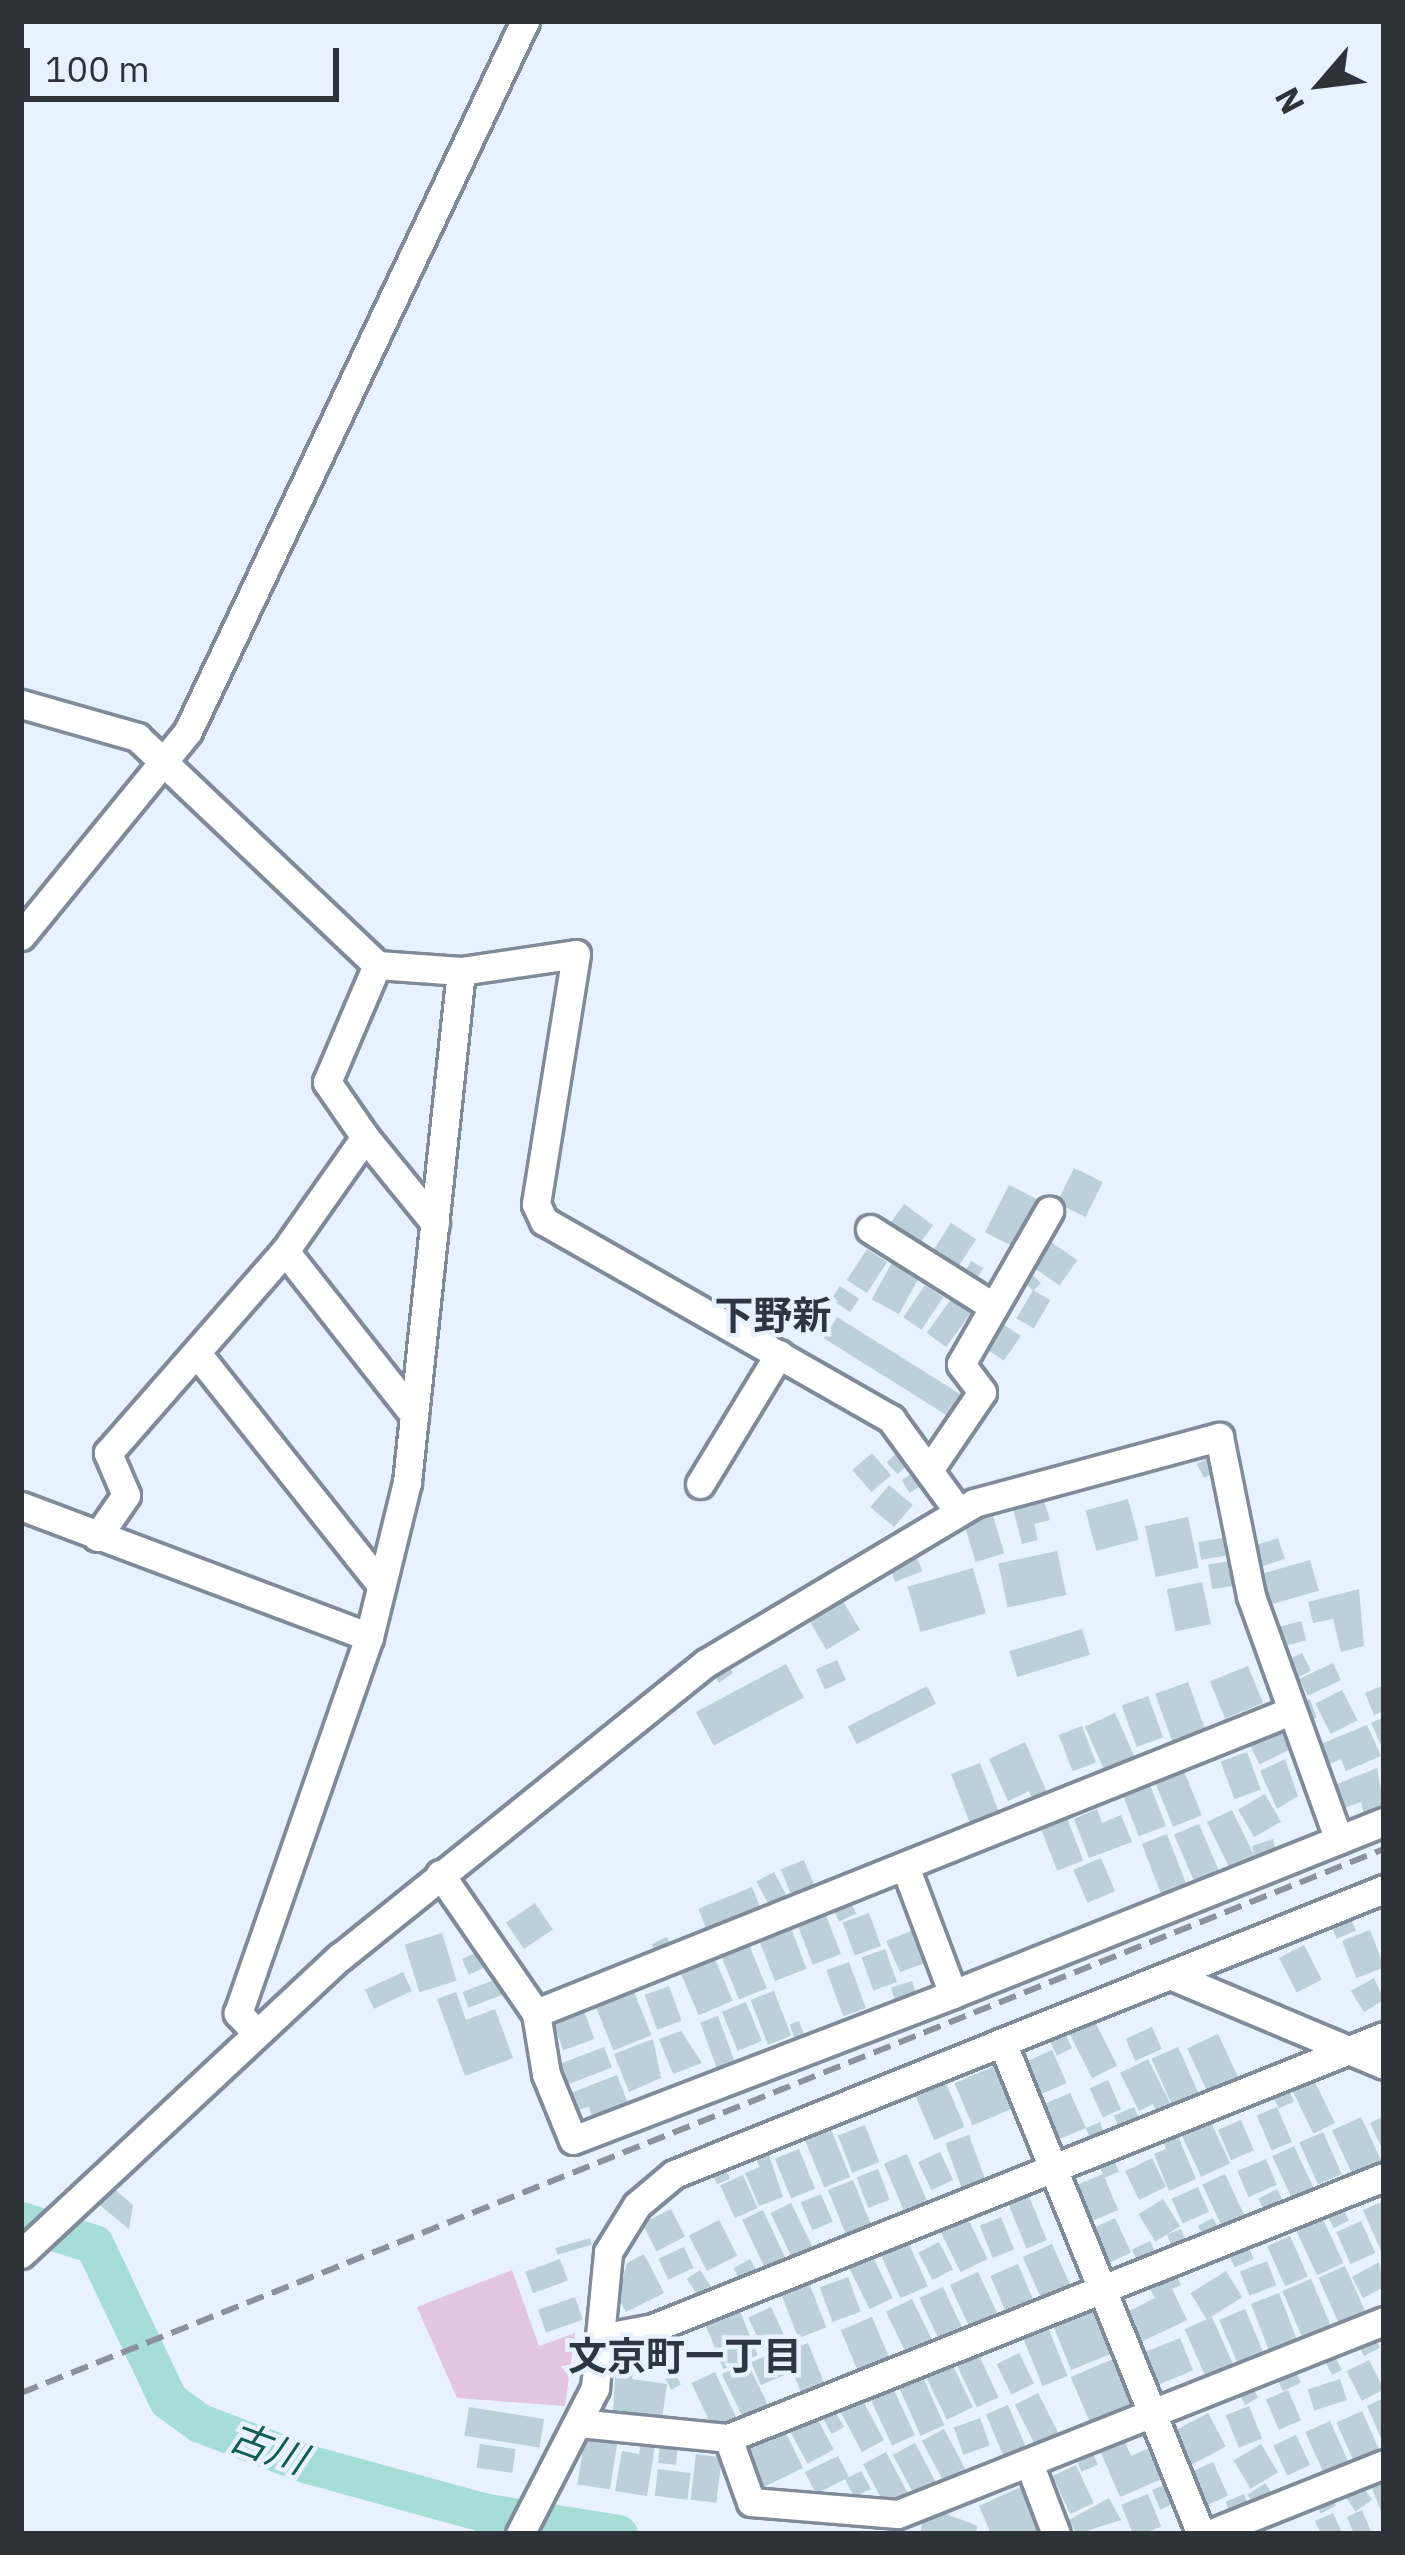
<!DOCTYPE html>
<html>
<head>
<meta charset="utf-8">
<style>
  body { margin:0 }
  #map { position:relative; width:1405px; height:2555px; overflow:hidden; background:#e8f1ff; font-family:"IBM Plex Sans","Noto Sans JP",sans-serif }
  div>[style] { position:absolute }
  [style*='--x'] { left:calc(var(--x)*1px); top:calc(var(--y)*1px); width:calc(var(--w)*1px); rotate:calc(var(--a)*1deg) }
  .green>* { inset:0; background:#e1c5e1 }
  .river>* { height:39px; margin:-19.5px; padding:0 19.5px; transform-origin:19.5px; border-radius:19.5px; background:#a7ddd7 }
  .building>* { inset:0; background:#bbd0d8; transform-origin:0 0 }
  .roads { filter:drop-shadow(3px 0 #808b9a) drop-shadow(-3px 0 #808b9a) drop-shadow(0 3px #808b9a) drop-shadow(0 -3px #808b9a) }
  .minor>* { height:27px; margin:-13.5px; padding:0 13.5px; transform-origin:13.5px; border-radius:13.5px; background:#fff }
  .rail>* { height:6px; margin-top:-3px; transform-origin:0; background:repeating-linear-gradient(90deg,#8b929c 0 18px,transparent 0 27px) }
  span { translate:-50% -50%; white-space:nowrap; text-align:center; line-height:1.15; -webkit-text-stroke:9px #e8f1ff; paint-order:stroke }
  .neighbourhood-label { font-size:39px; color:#2d3642; font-weight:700 }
  .water-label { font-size:39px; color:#115b55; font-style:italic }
  .frame { position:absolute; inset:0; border:24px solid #2e3339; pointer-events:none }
  .north { position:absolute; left:1261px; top:24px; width:120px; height:120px; -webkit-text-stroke:9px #e8f1ff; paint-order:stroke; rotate:242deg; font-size:33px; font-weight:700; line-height:48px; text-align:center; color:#2e3339 }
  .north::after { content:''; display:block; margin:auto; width:42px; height:54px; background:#2e3339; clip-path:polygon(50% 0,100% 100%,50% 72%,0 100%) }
  .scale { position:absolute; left:24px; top:48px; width:315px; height:54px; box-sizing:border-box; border:6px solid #2e3339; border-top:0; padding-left:15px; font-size:36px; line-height:42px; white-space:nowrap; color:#2e3339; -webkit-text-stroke:9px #e8f1ff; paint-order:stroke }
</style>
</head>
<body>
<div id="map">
  <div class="green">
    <i style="clip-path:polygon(512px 2270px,539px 2346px,575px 2333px,565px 2406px,457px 2398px,417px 2307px)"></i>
  </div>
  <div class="river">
    <i style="--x:21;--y:2221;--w:77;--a:17.5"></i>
    <i style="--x:94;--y:2244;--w:173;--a:64.6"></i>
    <i style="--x:168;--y:2400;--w:39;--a:36"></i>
    <i style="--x:200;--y:2423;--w:116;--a:20.8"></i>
    <i style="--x:308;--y:2464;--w:180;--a:15.4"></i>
    <i style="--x:482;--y:2512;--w:138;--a:9.2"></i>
  </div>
  <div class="building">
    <i style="left:1074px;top:1168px;width:32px;height:39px;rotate:26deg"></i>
    <i style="left:1009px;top:1185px;width:33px;height:53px;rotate:27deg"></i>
    <i style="left:904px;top:1204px;width:36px;height:24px;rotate:36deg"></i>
    <i style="left:951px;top:1223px;width:30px;height:31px;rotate:33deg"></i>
    <i style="left:1047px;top:1239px;width:37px;height:31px;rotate:35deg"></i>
    <i style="left:867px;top:1249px;width:24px;height:37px;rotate:33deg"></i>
    <i style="left:894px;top:1259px;width:31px;height:46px;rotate:29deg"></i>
    <i style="left:971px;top:1261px;width:14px;height:15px;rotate:30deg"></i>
    <i style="left:1031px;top:1273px;width:14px;height:11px;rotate:45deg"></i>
    <i style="left:925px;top:1285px;width:22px;height:39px;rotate:34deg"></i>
    <i style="left:840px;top:1286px;width:23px;height:16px;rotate:34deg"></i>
    <i style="left:1033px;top:1290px;width:20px;height:33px;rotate:30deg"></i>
    <i style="left:952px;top:1298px;width:24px;height:43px;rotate:36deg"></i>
    <i style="left:837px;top:1317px;width:148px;height:25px;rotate:32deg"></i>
    <i style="left:1000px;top:1322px;width:25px;height:30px;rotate:34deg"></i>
    <i style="left:899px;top:1451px;width:16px;height:17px;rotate:47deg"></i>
    <i style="left:872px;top:1453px;width:29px;height:26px;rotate:49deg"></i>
    <i style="left:1212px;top:1456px;width:16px;height:17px;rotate:63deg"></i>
    <i style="left:916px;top:1471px;width:15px;height:17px;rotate:58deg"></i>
    <i style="left:889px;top:1485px;width:31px;height:29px;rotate:40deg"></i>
    <i style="clip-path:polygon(1043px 1497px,1050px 1520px,1034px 1524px,1038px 1540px,1022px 1544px,1012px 1505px)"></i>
    <i style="left:1128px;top:1499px;width:42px;height:44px;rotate:75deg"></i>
    <i style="left:993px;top:1516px;width:39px;height:30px;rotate:73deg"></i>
    <i style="left:1188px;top:1517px;width:52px;height:44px;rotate:78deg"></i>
    <i style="left:1223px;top:1538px;width:18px;height:25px;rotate:81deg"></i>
    <i style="left:1278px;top:1538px;width:22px;height:26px;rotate:72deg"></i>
    <i style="left:913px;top:1547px;width:26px;height:29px;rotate:69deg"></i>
    <i style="left:1057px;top:1551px;width:45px;height:60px;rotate:78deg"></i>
    <i style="left:1310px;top:1560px;width:32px;height:50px;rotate:74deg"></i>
    <i style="left:1231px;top:1561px;width:25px;height:23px;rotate:81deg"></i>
    <i style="left:973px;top:1568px;width:47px;height:68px;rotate:74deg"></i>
    <i style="left:1202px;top:1582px;width:43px;height:36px;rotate:78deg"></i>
    <i style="clip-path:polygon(1359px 1589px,1364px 1646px,1341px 1652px,1333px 1619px,1313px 1623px,1308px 1602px)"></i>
    <i style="left:841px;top:1598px;width:37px;height:39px;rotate:59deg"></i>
    <i style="left:1301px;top:1621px;width:20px;height:31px;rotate:75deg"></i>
    <i style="left:1082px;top:1629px;width:27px;height:76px;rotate:73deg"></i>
    <i style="left:1302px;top:1653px;width:20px;height:22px;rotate:63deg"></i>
    <i style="left:724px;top:1660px;width:16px;height:17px;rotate:55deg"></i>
    <i style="left:837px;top:1660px;width:22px;height:23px;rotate:66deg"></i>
    <i style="left:1333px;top:1663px;width:19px;height:37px;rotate:65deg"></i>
    <i style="left:786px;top:1664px;width:38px;height:102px;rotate:62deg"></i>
    <i style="left:1248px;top:1666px;width:40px;height:41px;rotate:68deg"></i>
    <i style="left:1188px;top:1682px;width:54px;height:35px;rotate:70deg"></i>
    <i style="clip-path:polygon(1384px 1685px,1384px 1711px,1374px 1715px,1365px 1693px)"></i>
    <i style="left:927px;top:1686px;width:20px;height:89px;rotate:63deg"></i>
    <i style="left:1342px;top:1690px;width:34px;height:30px;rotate:63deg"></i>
    <i style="left:1148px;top:1696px;width:44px;height:28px;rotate:70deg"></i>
    <i style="left:1310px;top:1699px;width:20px;height:13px;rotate:70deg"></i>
    <i style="left:1115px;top:1713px;width:51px;height:33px;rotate:66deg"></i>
    <i style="clip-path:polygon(1384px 1717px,1384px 1752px,1371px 1723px)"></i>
    <i style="clip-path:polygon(1367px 1725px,1381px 1756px,1346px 1771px,1341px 1759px,1325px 1766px,1316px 1746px)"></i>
    <i style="left:1082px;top:1726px;width:39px;height:25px;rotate:69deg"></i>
    <i style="left:1279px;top:1727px;width:25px;height:34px;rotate:64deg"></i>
    <i style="clip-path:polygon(1025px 1742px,1049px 1797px,1034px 1804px,1029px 1791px,1008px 1801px,989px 1759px)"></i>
    <i style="left:1247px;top:1752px;width:40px;height:28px;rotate:70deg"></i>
    <i style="clip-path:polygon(1285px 1759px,1298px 1796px,1277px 1809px,1260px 1771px)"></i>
    <i style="left:980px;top:1763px;width:53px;height:31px;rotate:69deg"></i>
    <i style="left:1182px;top:1766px;width:53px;height:31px;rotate:68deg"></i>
    <i style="clip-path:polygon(1377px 1768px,1384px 1807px,1364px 1815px,1361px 1802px,1341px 1809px,1332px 1786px)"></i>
    <i style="left:1149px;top:1782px;width:47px;height:29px;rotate:69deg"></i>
    <i style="left:1265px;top:1794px;width:32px;height:31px;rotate:60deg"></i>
    <i style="clip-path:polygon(1097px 1809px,1102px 1823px,1121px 1815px,1132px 1842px,1089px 1858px,1074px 1819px)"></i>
    <i style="clip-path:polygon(1232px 1810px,1255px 1857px,1252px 1846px,1273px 1839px,1276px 1851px,1230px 1869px,1207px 1822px)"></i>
    <i style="left:1065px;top:1813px;width:51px;height:28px;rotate:69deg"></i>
    <i style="left:1199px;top:1824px;width:56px;height:27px;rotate:67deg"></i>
    <i style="left:1167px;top:1834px;width:57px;height:27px;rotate:69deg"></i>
    <i style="left:1101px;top:1858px;width:36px;height:30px;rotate:67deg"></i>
    <i style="left:804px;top:1860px;width:29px;height:25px;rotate:68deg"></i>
    <i style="left:774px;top:1872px;width:26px;height:20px;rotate:62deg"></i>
    <i style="left:752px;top:1887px;width:24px;height:58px;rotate:68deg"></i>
    <i style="left:849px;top:1898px;width:17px;height:19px;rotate:65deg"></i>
    <i style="left:535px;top:1903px;width:32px;height:35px;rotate:56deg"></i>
    <i style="left:824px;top:1910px;width:47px;height:30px;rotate:69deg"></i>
    <i style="left:869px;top:1913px;width:35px;height:28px;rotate:70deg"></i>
    <i style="left:1350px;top:1916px;width:16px;height:21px;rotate:68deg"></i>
    <i style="left:789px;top:1923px;width:49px;height:34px;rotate:69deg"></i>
    <i style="clip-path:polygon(916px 1929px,925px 1963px,900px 1972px,886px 1941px)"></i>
    <i style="left:1370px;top:1930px;width:40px;height:30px;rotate:69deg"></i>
    <i style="left:442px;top:1933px;width:50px;height:39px;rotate:73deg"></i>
    <i style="left:667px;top:1937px;width:10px;height:17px;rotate:66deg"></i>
    <i style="left:748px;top:1942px;width:50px;height:30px;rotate:68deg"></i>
    <i style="left:1304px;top:1945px;width:39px;height:28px;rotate:63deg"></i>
    <i style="left:885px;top:1949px;width:35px;height:25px;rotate:70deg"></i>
    <i style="left:482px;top:1950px;width:17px;height:22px;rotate:66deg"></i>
    <i style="left:712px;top:1952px;width:53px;height:37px;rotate:67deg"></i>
    <i style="left:849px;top:1962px;width:49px;height:24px;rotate:70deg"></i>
    <i style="left:403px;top:1972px;width:21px;height:42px;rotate:65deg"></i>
    <i style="left:499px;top:1978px;width:17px;height:39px;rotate:69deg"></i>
    <i style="clip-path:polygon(1374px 1978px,1384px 2000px,1364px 2012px,1351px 1991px)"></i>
    <i style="left:912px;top:1981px;width:17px;height:22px;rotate:73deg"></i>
    <i style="left:669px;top:1986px;width:37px;height:26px;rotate:70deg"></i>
    <i style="left:632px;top:1987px;width:52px;height:41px;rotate:68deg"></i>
    <i style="left:774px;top:1991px;width:48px;height:25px;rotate:69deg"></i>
    <i style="clip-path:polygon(456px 1992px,466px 2020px,495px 2009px,513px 2058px,465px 2076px,437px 1999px)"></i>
    <i style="left:746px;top:2002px;width:42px;height:26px;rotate:68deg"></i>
    <i style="left:583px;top:2008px;width:33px;height:33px;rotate:70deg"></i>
    <i style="left:718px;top:2016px;width:52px;height:19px;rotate:70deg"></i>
    <i style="left:1094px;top:2020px;width:51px;height:28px;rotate:63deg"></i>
    <i style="left:799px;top:2021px;width:20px;height:10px;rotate:70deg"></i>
    <i style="left:1152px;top:2027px;width:24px;height:29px;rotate:66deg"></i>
    <i style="clip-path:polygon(681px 2031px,702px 2063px,673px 2074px,659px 2039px)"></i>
    <i style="left:1064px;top:2032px;width:18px;height:17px;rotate:63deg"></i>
    <i style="left:1218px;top:2034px;width:50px;height:34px;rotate:65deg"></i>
    <i style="clip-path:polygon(653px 2039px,661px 2078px,629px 2092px,614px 2054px)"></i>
    <i style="left:604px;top:2047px;width:22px;height:51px;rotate:69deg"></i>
    <i style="left:1178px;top:2047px;width:54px;height:29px;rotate:66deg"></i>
    <i style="left:1052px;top:2050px;width:36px;height:30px;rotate:66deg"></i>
    <i style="clip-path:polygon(1148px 2059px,1173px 2109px,1159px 2116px,1153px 2104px,1139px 2111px,1120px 2073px)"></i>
    <i style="left:995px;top:2066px;width:46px;height:44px;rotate:67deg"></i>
    <i style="clip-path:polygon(617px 2075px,629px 2106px,593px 2119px,589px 2107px,576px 2110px,568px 2094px)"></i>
    <i style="left:1313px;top:2078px;width:50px;height:24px;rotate:64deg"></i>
    <i style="left:1108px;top:2080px;width:32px;height:20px;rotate:66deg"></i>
    <i style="left:945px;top:2081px;width:50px;height:33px;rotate:67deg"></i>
    <i style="left:1287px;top:2086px;width:17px;height:17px;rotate:65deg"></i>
    <i style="clip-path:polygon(1070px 2093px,1086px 2128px,1100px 2122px,1105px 2136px,1091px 2142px,1086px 2128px,1057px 2140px,1042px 2105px)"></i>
    <i style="left:1134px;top:2107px;width:15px;height:22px;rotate:67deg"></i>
    <i style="left:1277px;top:2107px;width:38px;height:22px;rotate:67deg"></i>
    <i style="clip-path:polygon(1384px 2116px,1384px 2153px,1370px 2123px)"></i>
    <i style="left:1361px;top:2117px;width:51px;height:32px;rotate:65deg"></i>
    <i style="left:1209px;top:2118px;width:50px;height:32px;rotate:65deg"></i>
    <i style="left:1241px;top:2120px;width:33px;height:25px;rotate:67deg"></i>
    <i style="left:865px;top:2125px;width:40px;height:29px;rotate:69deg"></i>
    <i style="left:830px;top:2127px;width:54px;height:28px;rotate:68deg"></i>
    <i style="clip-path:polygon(1175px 2129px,1196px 2179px,1169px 2191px,1154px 2154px,1166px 2149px,1161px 2135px)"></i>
    <i style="left:1323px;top:2132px;width:46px;height:26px;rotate:66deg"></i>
    <i style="left:969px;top:2135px;width:49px;height:25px;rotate:70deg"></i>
    <i style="left:1294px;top:2146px;width:51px;height:24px;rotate:65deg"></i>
    <i style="clip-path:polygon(767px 2149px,783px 2197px,759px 2206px,745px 2173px,760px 2167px,754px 2155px)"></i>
    <i style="left:799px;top:2149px;width:43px;height:26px;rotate:68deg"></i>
    <i style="left:940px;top:2152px;width:31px;height:24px;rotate:65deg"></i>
    <i style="left:907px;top:2154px;width:52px;height:25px;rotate:67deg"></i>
    <i style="left:1113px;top:2157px;width:16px;height:16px;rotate:68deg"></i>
    <i style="left:1152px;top:2158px;width:32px;height:30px;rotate:64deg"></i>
    <i style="left:1266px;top:2159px;width:28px;height:31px;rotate:67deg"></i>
    <i style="left:724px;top:2166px;width:14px;height:14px;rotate:65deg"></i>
    <i style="left:878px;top:2169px;width:33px;height:23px;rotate:69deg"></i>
    <i style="left:1103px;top:2174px;width:39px;height:31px;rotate:67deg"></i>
    <i style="left:1225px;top:2174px;width:47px;height:25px;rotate:65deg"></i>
    <i style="left:743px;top:2175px;width:36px;height:25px;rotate:66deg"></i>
    <i style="left:853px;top:2180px;width:48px;height:27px;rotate:68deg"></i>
    <i style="clip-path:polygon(112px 2187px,133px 2205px,129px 2229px,96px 2202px)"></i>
    <i style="left:1198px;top:2187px;width:27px;height:29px;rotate:66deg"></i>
    <i style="left:1277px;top:2189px;width:18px;height:21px;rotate:63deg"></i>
    <i style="left:1027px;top:2191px;width:53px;height:22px;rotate:68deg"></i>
    <i style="left:821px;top:2194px;width:30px;height:22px;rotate:67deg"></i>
    <i style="left:1163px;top:2199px;width:32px;height:29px;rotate:58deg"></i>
    <i style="clip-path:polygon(1384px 2201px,1384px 2258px,1363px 2210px)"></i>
    <i style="left:791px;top:2203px;width:51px;height:23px;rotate:64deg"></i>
    <i style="left:671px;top:2209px;width:31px;height:32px;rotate:63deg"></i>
    <i style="left:1343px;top:2209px;width:13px;height:17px;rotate:63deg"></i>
    <i style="left:763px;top:2210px;width:54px;height:23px;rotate:65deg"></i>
    <i style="left:966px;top:2215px;width:49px;height:30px;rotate:64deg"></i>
    <i style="left:1321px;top:2215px;width:53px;height:29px;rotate:65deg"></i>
    <i style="left:1001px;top:2217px;width:35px;height:23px;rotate:68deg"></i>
    <i style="left:1115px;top:2218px;width:38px;height:26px;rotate:65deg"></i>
    <i style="left:1213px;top:2218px;width:13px;height:17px;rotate:63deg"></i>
    <i style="left:719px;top:2220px;width:40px;height:34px;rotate:63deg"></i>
    <i style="left:1361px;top:2221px;width:35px;height:27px;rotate:66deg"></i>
    <i style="left:1181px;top:2229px;width:17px;height:15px;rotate:69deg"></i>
    <i style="left:905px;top:2235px;width:56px;height:30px;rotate:66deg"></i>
    <i style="left:1290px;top:2236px;width:44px;height:25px;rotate:66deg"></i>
    <i style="left:590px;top:2238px;width:7px;height:36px;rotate:74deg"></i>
    <i style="left:1150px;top:2241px;width:14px;height:20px;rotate:65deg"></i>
    <i style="left:939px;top:2242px;width:31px;height:23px;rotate:63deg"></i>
    <i style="left:1052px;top:2244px;width:46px;height:32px;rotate:66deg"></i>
    <i style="left:1248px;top:2246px;width:14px;height:21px;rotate:65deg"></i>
    <i style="left:684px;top:2247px;width:23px;height:28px;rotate:65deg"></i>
    <i style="left:871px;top:2253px;width:50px;height:26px;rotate:64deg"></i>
    <i style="clip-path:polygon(644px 2254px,664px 2293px,626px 2312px,618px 2297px,627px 2263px)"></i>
    <i style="left:560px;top:2259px;width:23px;height:37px;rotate:70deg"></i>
    <i style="left:750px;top:2259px;width:13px;height:19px;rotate:61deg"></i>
    <i style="left:1267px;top:2261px;width:26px;height:29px;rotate:69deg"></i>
    <i style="clip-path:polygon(1379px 2262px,1384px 2287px,1363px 2298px,1352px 2277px)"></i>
    <i style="left:1018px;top:2264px;width:43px;height:30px;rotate:67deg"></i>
    <i style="left:1345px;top:2266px;width:55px;height:29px;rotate:66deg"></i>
    <i style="left:700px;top:2270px;width:22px;height:16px;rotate:56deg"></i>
    <i style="left:1226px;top:2271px;width:31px;height:42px;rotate:58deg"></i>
    <i style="left:978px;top:2272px;width:50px;height:31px;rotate:65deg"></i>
    <i style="clip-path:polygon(1176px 2273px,1181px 2285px,1172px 2289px,1187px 2320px,1139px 2343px,1125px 2313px,1155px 2298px,1149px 2287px)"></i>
    <i style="left:848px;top:2277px;width:37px;height:30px;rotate:70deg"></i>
    <i style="left:1311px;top:2279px;width:54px;height:31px;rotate:67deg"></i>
    <i style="left:808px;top:2280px;width:51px;height:30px;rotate:69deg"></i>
    <i style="left:943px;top:2287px;width:50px;height:26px;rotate:65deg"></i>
    <i style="left:1279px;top:2293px;width:49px;height:30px;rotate:69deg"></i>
    <i style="left:575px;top:2297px;width:24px;height:39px;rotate:71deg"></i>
    <i style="left:912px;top:2299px;width:49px;height:29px;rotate:64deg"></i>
    <i style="left:771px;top:2307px;width:38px;height:25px;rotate:65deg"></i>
    <i style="left:1091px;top:2307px;width:51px;height:42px;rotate:68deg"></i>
    <i style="left:739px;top:2309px;width:50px;height:37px;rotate:68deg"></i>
    <i style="left:1245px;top:2309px;width:48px;height:28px;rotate:67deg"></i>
    <i style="left:872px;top:2317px;width:47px;height:34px;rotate:67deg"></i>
    <i style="left:1212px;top:2317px;width:55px;height:30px;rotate:66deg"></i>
    <i style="left:1047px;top:2325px;width:55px;height:27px;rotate:68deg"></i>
    <i style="left:1180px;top:2338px;width:35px;height:43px;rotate:68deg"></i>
    <i style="left:1375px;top:2338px;width:11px;height:18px;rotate:63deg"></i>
    <i style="left:647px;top:2341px;width:18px;height:15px;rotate:71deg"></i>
    <i style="left:808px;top:2343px;width:48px;height:25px;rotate:68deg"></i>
    <i style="left:977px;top:2351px;width:51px;height:24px;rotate:65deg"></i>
    <i style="left:775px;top:2352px;width:25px;height:26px;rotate:67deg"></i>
    <i style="left:1019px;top:2353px;width:34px;height:25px;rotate:64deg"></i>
    <i style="left:1333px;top:2353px;width:19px;height:11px;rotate:62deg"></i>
    <i style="left:1113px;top:2359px;width:54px;height:46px;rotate:67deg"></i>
    <i style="left:1369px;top:2360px;width:33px;height:25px;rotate:63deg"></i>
    <i style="clip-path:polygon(616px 2361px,635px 2366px,632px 2379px,667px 2384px,662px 2419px,613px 2412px)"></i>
    <i style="left:747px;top:2362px;width:51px;height:28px;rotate:64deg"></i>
    <i style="left:951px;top:2362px;width:50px;height:29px;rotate:64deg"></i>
    <i style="left:1295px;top:2370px;width:14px;height:20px;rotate:65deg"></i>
    <i style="left:715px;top:2372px;width:50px;height:26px;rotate:65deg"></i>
    <i style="left:675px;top:2373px;width:13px;height:11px;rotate:63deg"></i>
    <i style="left:922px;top:2375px;width:55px;height:26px;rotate:66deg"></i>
    <i style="left:1340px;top:2379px;width:22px;height:34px;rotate:72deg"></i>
    <i style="left:892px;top:2386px;width:54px;height:25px;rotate:65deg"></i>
    <i style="left:1252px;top:2387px;width:12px;height:15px;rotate:59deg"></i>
    <i style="left:1288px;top:2390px;width:33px;height:24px;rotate:67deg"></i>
    <i style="left:1038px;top:2393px;width:51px;height:26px;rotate:63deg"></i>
    <i style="left:861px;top:2397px;width:49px;height:25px;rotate:62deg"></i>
    <i style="clip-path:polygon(1384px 2398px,1384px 2445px,1367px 2406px)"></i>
    <i style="left:1008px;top:2405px;width:48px;height:24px;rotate:67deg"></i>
    <i style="left:1249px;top:2406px;width:35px;height:25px;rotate:68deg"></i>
    <i style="left:469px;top:2407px;width:76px;height:29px;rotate:9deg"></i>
    <i style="left:833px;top:2408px;width:22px;height:14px;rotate:60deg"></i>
    <i style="left:1362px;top:2411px;width:47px;height:28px;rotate:66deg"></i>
    <i style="left:1208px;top:2413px;width:38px;height:43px;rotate:62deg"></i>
    <i style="left:817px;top:2418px;width:36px;height:30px;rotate:62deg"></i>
    <i style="left:980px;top:2418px;width:29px;height:28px;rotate:70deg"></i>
    <i style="left:1330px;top:2421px;width:48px;height:27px;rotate:66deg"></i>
    <i style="left:944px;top:2429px;width:45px;height:25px;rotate:62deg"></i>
    <i style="left:785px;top:2431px;width:41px;height:44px;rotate:64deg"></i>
    <i style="left:1296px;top:2435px;width:33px;height:25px;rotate:65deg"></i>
    <i style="left:585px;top:2436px;width:33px;height:49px;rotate:9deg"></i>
    <i style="clip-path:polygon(1123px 2438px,1131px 2456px,1149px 2448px,1162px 2479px,1120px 2497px,1099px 2448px)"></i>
    <i style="clip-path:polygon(641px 2443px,655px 2446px,647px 2496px,615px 2491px,622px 2451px,639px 2454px)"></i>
    <i style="left:915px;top:2443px;width:45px;height:25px;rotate:62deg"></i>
    <i style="left:480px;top:2444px;width:36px;height:24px;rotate:8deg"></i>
    <i style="left:1261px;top:2444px;width:33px;height:32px;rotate:59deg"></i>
    <i style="left:660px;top:2445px;width:18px;height:18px;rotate:6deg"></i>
    <i style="left:1092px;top:2451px;width:15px;height:18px;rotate:67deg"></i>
    <i style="left:886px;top:2452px;width:49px;height:26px;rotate:62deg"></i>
    <i style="left:696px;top:2454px;width:26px;height:46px;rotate:7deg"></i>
    <i style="clip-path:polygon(838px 2456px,849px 2477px,861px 2471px,871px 2489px,854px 2497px,845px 2479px,816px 2494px,805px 2472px)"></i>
    <i style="left:1213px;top:2462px;width:37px;height:25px;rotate:66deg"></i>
    <i style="left:1076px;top:2465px;width:42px;height:26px;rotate:65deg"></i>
    <i style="left:658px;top:2469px;width:33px;height:27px;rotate:7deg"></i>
    <i style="clip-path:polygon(1384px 2477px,1384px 2519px,1370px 2483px)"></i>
    <i style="left:1265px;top:2483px;width:11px;height:21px;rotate:56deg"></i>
    <i style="left:1164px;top:2485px;width:21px;height:13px;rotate:67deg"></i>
    <i style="left:1362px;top:2486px;width:17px;height:20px;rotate:54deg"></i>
    <i style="clip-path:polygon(1021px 2487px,1041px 2534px,991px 2534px,979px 2506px)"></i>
    <i style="left:1148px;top:2494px;width:35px;height:29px;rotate:68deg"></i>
    <i style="left:1244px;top:2494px;width:13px;height:20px;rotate:67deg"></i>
    <i style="left:1331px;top:2496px;width:11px;height:17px;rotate:63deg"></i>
    <i style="clip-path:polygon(1109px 2498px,1121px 2520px,1077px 2534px,1069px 2520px)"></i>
    <i style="clip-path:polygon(1362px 2510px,1372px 2534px,1354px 2534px,1347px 2517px)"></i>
    <i style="clip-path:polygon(1333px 2513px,1343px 2534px,1321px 2534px,1315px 2521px)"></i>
    <i style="clip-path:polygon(946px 2514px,978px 2526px,975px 2534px,921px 2532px,923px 2515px)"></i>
  </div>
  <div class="roads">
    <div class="minor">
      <i style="--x:21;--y:704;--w:121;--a:15.9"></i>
      <i style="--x:137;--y:737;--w:331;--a:43.5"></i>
      <i style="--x:21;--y:936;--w:264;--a:-50.8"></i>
      <i style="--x:188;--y:731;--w:786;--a:-64.61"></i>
      <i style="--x:365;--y:1137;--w:111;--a:50.9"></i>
      <i style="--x:870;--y:1229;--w:146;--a:32.2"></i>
      <i style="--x:285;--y:1251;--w:209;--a:51.8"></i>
      <i style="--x:199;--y:1356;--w:293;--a:51.5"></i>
      <i style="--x:929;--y:1470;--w:94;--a:-55.8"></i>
      <i style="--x:982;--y:1392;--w:35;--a:-127"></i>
      <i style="--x:961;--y:1364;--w:177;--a:-60.1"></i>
      <i style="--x:700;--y:1484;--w:152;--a:-58.7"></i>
      <i style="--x:21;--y:1506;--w:372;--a:20.6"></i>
      <i style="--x:97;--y:1537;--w:51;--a:-55.4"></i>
      <i style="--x:126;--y:1495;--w:46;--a:-113.2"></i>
      <i style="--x:108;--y:1453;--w:269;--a:-48.8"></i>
      <i style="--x:285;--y:1251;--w:139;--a:-54.9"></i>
      <i style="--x:365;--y:1137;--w:67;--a:-124.6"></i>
      <i style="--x:327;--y:1082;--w:127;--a:-66.9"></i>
      <i style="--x:377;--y:965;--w:84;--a:4.1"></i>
      <i style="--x:461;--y:971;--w:116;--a:-8.4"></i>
      <i style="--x:576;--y:954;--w:253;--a:99.1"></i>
      <i style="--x:536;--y:1204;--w:19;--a:65"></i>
      <i style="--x:544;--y:1221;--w:400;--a:29.7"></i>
      <i style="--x:891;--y:1419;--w:114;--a:53.9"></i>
      <i style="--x:440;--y:1874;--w:169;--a:55.4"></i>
      <i style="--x:536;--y:2013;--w:62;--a:80.7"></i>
      <i style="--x:546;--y:2074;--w:71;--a:67.8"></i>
      <i style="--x:573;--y:2140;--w:407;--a:-21"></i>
      <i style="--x:953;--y:1994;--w:134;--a:-110.6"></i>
      <i style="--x:1170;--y:1975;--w:232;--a:22.8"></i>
      <i style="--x:953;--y:1994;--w:464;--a:-21.8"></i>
      <i style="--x:536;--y:2013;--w:810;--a:-21.81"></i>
      <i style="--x:257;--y:2033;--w:28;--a:-134"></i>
      <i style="--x:238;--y:2013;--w:398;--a:-70.8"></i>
      <i style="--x:369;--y:1637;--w:160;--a:-76.2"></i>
      <i style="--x:407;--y:1482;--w:514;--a:-83.97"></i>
      <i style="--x:1002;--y:2042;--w:531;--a:67.98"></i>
      <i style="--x:21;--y:2254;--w:436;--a:-43"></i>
      <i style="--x:340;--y:1957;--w:469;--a:-38.8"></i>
      <i style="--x:706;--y:1663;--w:312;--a:-30.8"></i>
      <i style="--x:974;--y:1503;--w:254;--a:-15.1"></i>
      <i style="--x:1219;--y:1437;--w:162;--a:78.6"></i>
      <i style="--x:1251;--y:1596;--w:259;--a:70.2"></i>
      <i style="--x:601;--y:2338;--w:53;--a:-10.9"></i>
      <i style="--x:653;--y:2328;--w:787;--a:-21.77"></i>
      <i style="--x:578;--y:2423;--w:151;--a:5.7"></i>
      <i style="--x:728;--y:2438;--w:706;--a:-21.7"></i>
      <i style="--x:728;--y:2438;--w:68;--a:70.2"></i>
      <i style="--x:751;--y:2502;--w:147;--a:4.7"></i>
      <i style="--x:898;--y:2514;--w:523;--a:-21.66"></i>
      <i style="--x:1029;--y:2463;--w:76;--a:69.2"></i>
      <i style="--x:520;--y:2534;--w:164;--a:-62.8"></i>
      <i style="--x:595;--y:2388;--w:137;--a:-84.5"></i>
      <i style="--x:608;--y:2252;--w:55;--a:-58.3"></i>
      <i style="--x:637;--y:2205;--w:48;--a:-40"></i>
      <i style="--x:674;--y:2174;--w:765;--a:-21.87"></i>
      <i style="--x:1209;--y:2534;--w:188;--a:-21.8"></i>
    </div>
  </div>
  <div class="rail">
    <i style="--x:21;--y:2393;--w:1468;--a:-21.76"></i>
  </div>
  <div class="neighbourhood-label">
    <span style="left:773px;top:1315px">下野新</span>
    <span style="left:685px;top:2356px">文京町一丁目</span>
  </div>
  <div class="water-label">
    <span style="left:268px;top:2448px;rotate:20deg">古川</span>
  </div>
  <div class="frame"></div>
  <div class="north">N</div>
  <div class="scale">100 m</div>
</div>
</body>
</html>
